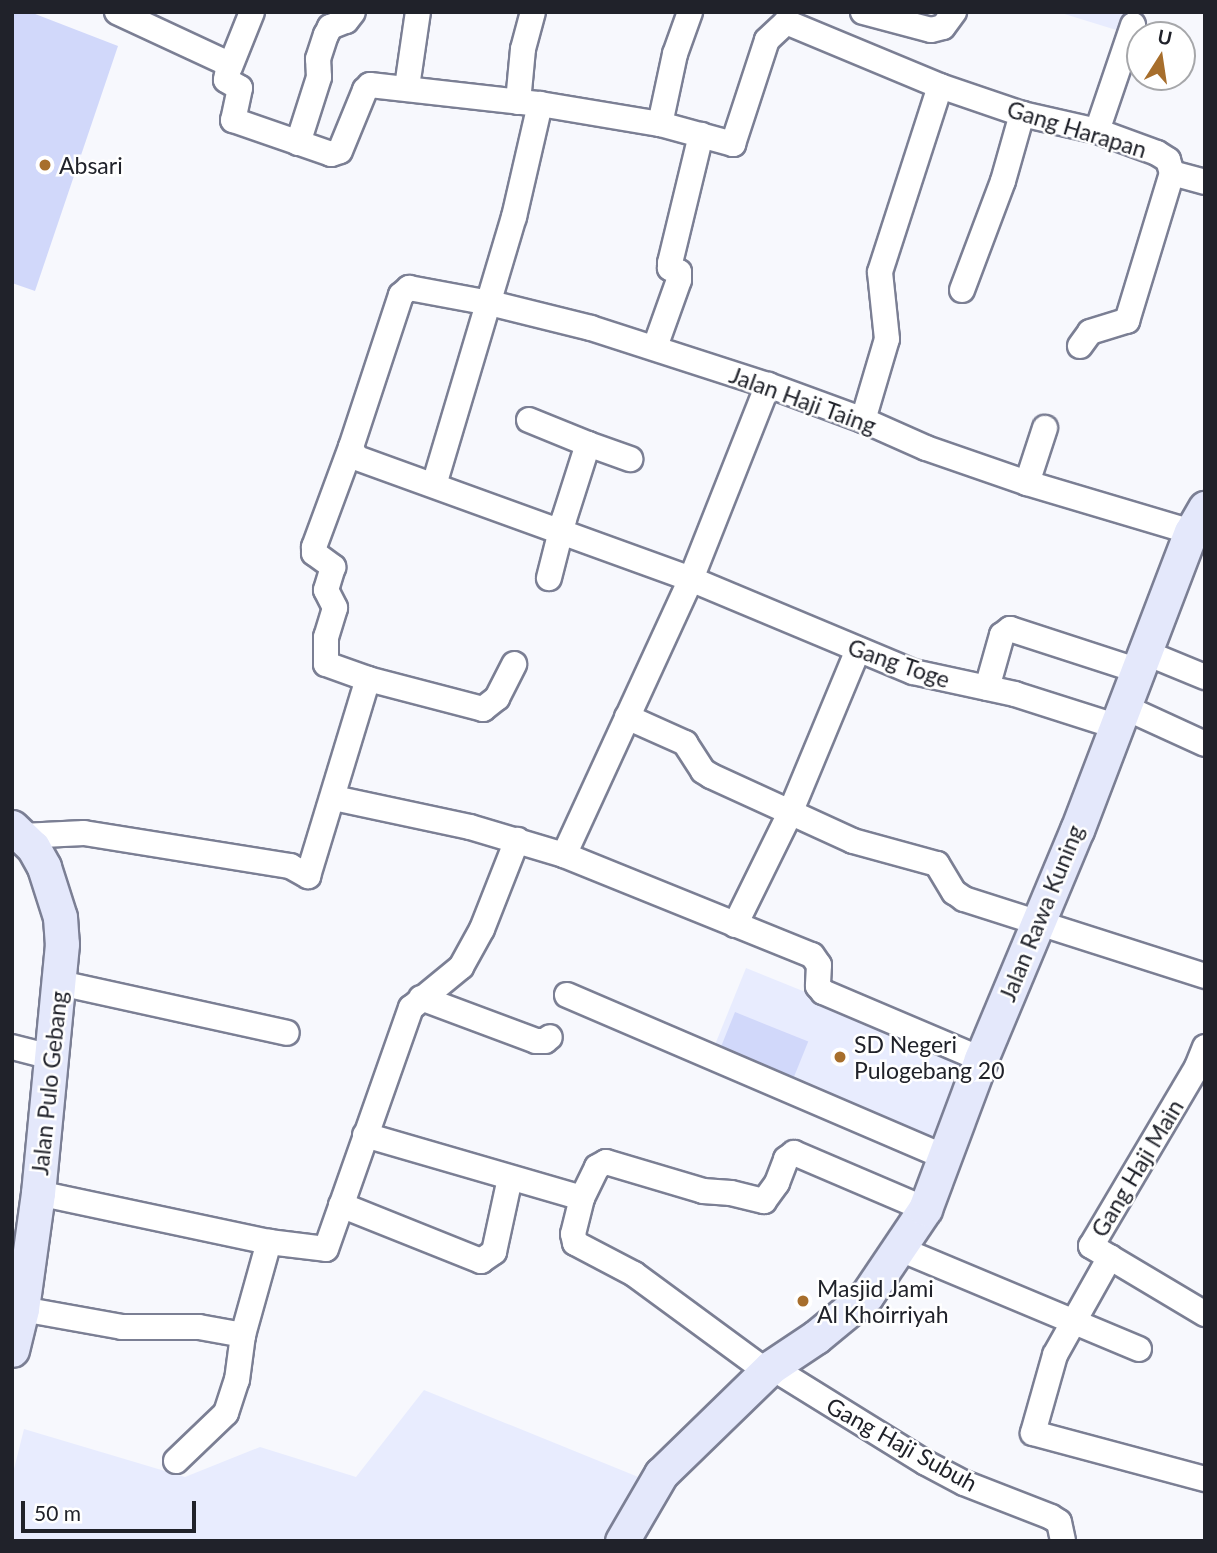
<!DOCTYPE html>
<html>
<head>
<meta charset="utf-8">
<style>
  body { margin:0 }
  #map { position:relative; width:1217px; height:1553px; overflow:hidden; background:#f7f8fd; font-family:Lato,sans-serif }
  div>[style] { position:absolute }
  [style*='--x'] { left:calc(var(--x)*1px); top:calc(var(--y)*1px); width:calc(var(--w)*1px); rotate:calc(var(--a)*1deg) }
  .built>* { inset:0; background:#e8ecfe; transform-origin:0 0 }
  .green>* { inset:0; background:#d1d8fa; transform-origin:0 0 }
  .roads { filter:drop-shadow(2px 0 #7b7f94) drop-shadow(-2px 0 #7b7f94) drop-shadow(0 2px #7b7f94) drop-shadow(0 -2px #7b7f94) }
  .street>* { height:24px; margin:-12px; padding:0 12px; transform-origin:12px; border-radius:12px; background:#fff }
  .secondary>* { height:33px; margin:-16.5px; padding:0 16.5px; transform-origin:16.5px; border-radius:16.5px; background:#e4e8fb }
  .dots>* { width:19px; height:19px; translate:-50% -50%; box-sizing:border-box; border:4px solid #fff; border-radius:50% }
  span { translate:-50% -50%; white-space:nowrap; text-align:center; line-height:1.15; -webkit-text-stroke:5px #fff; paint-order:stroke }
  .street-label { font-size:23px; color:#20222a }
  .poi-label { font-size:23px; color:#20222a }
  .left { translate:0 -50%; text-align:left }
  .frame { position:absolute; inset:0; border:14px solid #20222a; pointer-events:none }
  .north { position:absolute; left:1126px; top:21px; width:70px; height:70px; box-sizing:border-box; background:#fff; border:2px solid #a6a7aa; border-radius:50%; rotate:12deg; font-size:19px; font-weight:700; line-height:28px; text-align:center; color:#20222a }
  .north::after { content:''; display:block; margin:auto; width:24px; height:32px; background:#a76e2c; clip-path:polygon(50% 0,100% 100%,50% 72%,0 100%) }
  .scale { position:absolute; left:21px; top:1501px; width:175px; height:32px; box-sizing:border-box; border:4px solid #20222a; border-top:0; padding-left:9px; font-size:21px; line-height:24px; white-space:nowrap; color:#20222a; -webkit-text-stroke:5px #fff; paint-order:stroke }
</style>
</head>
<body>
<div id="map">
  <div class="built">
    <i style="clip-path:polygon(1058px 12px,1134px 12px,1126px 33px)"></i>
    <i style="left:746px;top:968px;width:244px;height:95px;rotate:22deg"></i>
    <i style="clip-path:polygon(424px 1390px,658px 1485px,617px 1541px,12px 1541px,12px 1477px,24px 1429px,185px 1477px,260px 1447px,356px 1477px)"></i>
  </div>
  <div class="green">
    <i style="clip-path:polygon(14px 12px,30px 12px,118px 46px,35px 291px,12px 283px)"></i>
    <i style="left:735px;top:1012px;width:79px;height:38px;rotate:22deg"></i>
  </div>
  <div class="roads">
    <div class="street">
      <i style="--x:117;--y:12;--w:123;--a:24.9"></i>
      <i style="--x:229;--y:64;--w:16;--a:101"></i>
      <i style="--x:226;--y:80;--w:16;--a:30"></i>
      <i style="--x:240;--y:88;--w:33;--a:102"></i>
      <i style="--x:233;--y:120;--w:104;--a:19.1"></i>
      <i style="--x:331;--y:154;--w:9;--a:-18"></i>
      <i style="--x:340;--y:151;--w:66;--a:-67.7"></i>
      <i style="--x:365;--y:90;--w:7;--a:-45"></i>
      <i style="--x:370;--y:85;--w:171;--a:6.4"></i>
      <i style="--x:540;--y:104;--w:122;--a:9.5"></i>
      <i style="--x:660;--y:124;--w:76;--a:15.3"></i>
      <i style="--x:733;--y:144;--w:109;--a:-71.9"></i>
      <i style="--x:767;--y:40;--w:26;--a:-43"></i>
      <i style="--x:786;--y:22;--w:167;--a:22.6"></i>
      <i style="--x:940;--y:86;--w:87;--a:18.9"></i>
      <i style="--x:1022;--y:114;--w:77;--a:12.8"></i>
      <i style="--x:1097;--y:131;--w:64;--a:20.1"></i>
      <i style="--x:1157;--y:153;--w:13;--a:32"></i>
      <i style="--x:1168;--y:160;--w:14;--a:73"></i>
      <i style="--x:1172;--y:173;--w:34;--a:15"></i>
      <i style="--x:863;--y:12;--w:70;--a:14.8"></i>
      <i style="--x:931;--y:30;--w:12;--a:-14"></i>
      <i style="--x:943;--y:27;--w:19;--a:-54"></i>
      <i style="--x:230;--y:67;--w:59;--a:-68.2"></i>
      <i style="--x:407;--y:87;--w:76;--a:-81.7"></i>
      <i style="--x:518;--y:102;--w:53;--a:-84.6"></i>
      <i style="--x:523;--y:49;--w:38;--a:-75"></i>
      <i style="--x:660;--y:124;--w:72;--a:-77.9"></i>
      <i style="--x:675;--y:54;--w:45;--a:-70.3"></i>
      <i style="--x:1097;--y:131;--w:112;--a:-71.2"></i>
      <i style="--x:298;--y:143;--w:69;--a:-72.3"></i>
      <i style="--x:319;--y:77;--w:18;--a:-93"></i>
      <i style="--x:318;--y:59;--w:25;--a:-72"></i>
      <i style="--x:326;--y:35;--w:9;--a:-63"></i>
      <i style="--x:330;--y:27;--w:17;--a:-21"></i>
      <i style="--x:346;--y:21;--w:11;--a:-52"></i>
      <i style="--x:962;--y:290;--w:116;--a:-69.4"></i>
      <i style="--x:1003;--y:181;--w:70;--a:-74.2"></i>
      <i style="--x:1080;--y:346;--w:17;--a:-54"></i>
      <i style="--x:1090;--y:332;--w:39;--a:-17"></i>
      <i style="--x:1127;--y:321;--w:155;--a:-73.1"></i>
      <i style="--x:655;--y:347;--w:71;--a:-70.3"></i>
      <i style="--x:679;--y:280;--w:8;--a:-90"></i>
      <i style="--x:679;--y:272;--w:10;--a:-156"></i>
      <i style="--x:670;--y:268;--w:5;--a:-90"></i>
      <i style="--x:670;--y:263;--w:132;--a:-76.4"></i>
      <i style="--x:529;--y:420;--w:64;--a:22.1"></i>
      <i style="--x:588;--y:444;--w:79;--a:107.7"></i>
      <i style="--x:564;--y:519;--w:61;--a:104.3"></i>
      <i style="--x:863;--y:420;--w:84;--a:-73.5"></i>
      <i style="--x:887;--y:339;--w:67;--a:-96"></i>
      <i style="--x:880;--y:272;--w:195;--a:-72.1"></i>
      <i style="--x:588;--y:444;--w:45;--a:19.7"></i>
      <i style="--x:351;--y:447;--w:107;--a:110.3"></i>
      <i style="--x:314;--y:547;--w:6;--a:90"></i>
      <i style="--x:314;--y:553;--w:24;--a:36"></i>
      <i style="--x:333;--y:567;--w:24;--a:107"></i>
      <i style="--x:326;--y:590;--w:20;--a:63"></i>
      <i style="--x:335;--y:608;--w:30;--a:107"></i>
      <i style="--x:326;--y:637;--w:27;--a:90"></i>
      <i style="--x:326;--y:664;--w:45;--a:19.7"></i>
      <i style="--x:368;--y:679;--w:119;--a:14.6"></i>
      <i style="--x:483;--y:709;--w:18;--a:-38"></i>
      <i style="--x:497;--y:698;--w:38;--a:-63"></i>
      <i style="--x:1027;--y:483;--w:58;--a:-71.9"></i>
      <i style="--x:434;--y:485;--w:280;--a:-73.4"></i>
      <i style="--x:514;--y:217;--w:116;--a:-77"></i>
      <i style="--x:1144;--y:652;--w:66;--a:22.3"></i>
      <i style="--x:987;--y:688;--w:55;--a:-74.2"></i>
      <i style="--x:1002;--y:635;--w:10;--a:-37"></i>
      <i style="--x:1010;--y:629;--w:133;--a:18"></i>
      <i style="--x:1122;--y:706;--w:91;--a:24.6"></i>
      <i style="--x:627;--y:717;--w:64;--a:24.1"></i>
      <i style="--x:685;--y:743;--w:33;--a:57"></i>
      <i style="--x:703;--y:771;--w:9;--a:32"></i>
      <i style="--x:711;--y:776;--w:156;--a:24.6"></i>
      <i style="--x:853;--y:841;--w:87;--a:15.3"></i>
      <i style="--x:937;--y:864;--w:33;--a:59"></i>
      <i style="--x:954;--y:892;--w:12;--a:35"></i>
      <i style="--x:964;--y:899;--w:253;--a:17.7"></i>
      <i style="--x:1115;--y:726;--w:105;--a:-162.3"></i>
      <i style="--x:1015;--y:694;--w:104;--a:-167.8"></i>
      <i style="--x:913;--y:672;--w:241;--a:-157.3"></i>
      <i style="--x:691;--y:579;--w:356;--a:-160.1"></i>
      <i style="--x:356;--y:458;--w:12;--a:-114"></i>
      <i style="--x:351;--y:447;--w:160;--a:-71.8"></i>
      <i style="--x:401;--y:295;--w:11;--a:-41"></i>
      <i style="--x:409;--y:288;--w:82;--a:10.5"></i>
      <i style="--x:490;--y:303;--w:104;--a:13.9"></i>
      <i style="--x:591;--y:328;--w:186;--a:17.9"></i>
      <i style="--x:768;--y:385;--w:101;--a:20.2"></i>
      <i style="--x:863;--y:420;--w:69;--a:24"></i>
      <i style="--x:926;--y:448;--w:107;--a:19.1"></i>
      <i style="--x:1027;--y:483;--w:171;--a:16.6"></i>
      <i style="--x:334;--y:798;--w:139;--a:12"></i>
      <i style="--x:470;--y:827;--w:98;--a:16.6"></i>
      <i style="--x:564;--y:855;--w:267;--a:22"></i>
      <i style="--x:812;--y:955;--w:12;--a:55"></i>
      <i style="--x:819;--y:965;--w:21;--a:93"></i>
      <i style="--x:818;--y:986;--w:8;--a:50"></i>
      <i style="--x:823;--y:992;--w:172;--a:23"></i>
      <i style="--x:22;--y:836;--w:62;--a:-2.8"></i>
      <i style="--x:84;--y:833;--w:209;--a:9.1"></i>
      <i style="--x:290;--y:866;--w:21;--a:29"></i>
      <i style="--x:308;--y:876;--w:206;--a:-73.1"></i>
      <i style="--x:564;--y:855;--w:304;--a:-65.3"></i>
      <i style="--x:691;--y:579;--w:209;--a:-68.4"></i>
      <i style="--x:735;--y:925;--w:125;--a:-63.8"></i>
      <i style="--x:790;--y:813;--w:177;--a:-67.4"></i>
      <i style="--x:60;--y:983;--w:232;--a:12.4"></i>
      <i style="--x:567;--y:995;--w:411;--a:23.2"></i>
      <i style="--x:421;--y:998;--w:123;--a:20.5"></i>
      <i style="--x:536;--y:1041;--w:9;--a:0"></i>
      <i style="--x:545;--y:1041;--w:6;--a:-39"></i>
      <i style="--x:12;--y:1047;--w:40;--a:14.4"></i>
      <i style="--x:1205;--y:1047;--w:22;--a:112"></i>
      <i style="--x:1197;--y:1067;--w:208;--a:120.6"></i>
      <i style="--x:1091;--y:1246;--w:133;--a:30.8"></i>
      <i style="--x:365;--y:1135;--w:226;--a:16.2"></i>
      <i style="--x:582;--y:1198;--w:37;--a:104"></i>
      <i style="--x:573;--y:1234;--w:9;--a:77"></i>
      <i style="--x:575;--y:1243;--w:67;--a:27.7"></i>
      <i style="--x:634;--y:1274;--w:164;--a:36.3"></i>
      <i style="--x:38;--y:1193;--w:236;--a:12"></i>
      <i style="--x:269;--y:1242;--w:57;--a:7"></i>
      <i style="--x:326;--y:1249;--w:256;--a:-70.6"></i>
      <i style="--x:411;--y:1008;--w:65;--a:-39.4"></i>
      <i style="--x:461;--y:967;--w:43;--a:-61.1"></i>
      <i style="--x:482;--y:929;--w:96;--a:-68.5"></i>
      <i style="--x:582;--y:1198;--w:34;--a:-64"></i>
      <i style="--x:597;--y:1167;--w:10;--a:-29"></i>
      <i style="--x:606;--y:1162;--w:101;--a:16.6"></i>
      <i style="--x:703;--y:1191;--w:28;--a:4"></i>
      <i style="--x:731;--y:1193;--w:34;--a:14"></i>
      <i style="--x:764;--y:1201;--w:22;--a:-54"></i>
      <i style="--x:777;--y:1183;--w:26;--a:-69"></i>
      <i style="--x:786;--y:1159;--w:10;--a:-37"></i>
      <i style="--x:794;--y:1153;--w:142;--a:23.1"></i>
      <i style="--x:341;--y:1205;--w:151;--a:21.8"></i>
      <i style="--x:481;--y:1261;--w:16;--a:-35"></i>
      <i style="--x:494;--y:1252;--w:76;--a:-77.8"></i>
      <i style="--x:900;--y:1249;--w:259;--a:22.7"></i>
      <i style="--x:1110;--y:1257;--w:112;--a:119.3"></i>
      <i style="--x:1055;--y:1355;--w:81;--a:105.8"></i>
      <i style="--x:1033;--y:1433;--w:178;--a:15"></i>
      <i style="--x:22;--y:1309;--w:102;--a:10.2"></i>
      <i style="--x:122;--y:1327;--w:77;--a:0"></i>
      <i style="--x:199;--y:1327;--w:45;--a:10.3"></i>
      <i style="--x:771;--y:1367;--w:182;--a:31.8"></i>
      <i style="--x:926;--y:1463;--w:43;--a:27.8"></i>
      <i style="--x:964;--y:1483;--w:93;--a:21.3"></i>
      <i style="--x:1051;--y:1517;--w:9;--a:32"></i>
      <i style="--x:1059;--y:1522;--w:19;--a:78"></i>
      <i style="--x:176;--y:1461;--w:69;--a:-43.8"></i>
      <i style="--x:226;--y:1413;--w:35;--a:-72"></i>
      <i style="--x:237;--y:1380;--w:45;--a:-82.4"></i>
      <i style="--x:243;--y:1335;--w:97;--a:-74.4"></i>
    </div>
    <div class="secondary">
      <i style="--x:12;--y:827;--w:29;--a:44"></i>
      <i style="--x:33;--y:847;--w:23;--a:61"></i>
      <i style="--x:44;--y:867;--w:52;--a:72.3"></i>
      <i style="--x:60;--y:917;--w:27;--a:86"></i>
      <i style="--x:62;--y:944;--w:250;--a:95.5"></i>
      <i style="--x:38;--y:1193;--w:117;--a:97.9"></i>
      <i style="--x:22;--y:1309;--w:42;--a:103.7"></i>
      <i style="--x:622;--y:1541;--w:78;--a:-59.8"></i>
      <i style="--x:661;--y:1474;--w:153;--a:-44.2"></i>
      <i style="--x:771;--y:1367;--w:54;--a:-33.7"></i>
      <i style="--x:816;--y:1337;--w:66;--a:-39.5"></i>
      <i style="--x:867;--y:1295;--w:104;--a:-56"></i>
      <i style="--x:925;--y:1209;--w:160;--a:-69.5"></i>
      <i style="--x:981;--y:1059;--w:248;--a:-67.3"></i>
      <i style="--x:1077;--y:830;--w:319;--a:-69.1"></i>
      <i style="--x:1191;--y:532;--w:28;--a:-60"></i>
    </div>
  </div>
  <div class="dots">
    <i style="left:45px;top:165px;background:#a76e2c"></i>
    <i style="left:840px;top:1057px;background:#a76e2c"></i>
    <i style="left:803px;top:1301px;background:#a76e2c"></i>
  </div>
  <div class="street-label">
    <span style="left:1077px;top:129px;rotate:17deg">Gang Harapan</span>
    <span style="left:803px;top:400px;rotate:20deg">Jalan Haji Taing</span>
    <span style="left:899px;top:663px;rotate:19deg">Gang Toge</span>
    <span style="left:1041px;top:913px;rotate:-68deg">Jalan Rawa Kuning</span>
    <span style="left:49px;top:1083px;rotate:-84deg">Jalan Pulo Gebang</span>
    <span style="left:1137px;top:1168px;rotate:-59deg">Gang Haji Main</span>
    <span style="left:902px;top:1444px;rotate:29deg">Gang Haji Subuh</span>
  </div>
  <div class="poi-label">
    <span class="left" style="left:59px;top:165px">Absari</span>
    <span class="left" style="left:854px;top:1057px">SD Negeri<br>Pulogebang 20</span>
    <span class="left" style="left:817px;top:1301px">Masjid Jami<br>Al Khoirriyah</span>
  </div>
  <div class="frame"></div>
  <div class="north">U</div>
  <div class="scale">50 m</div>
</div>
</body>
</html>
